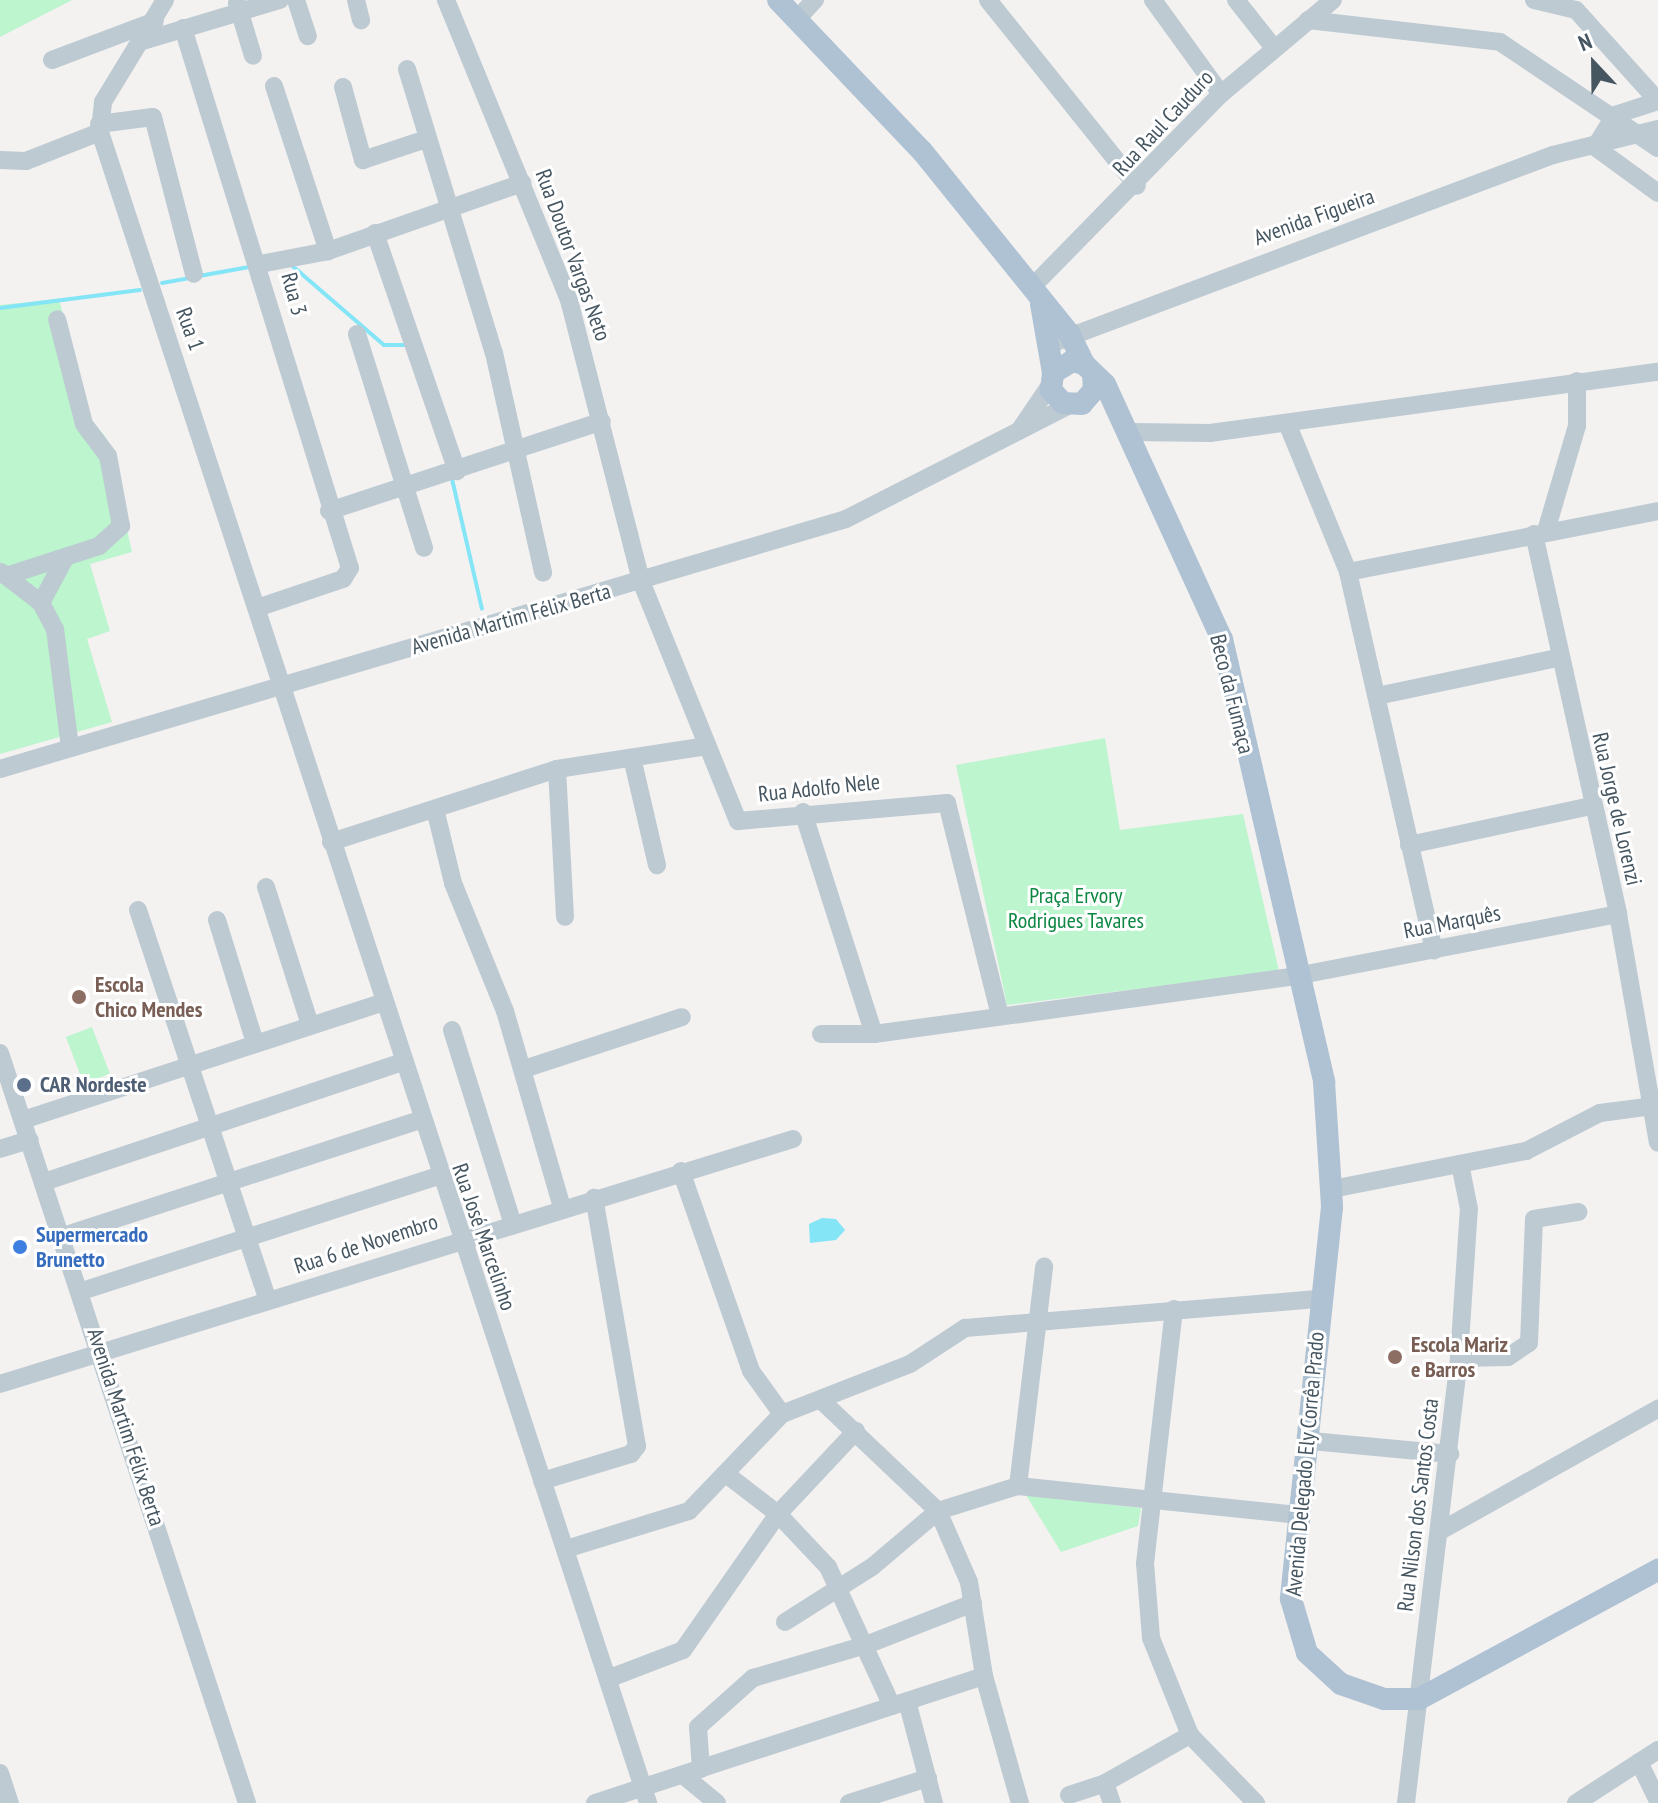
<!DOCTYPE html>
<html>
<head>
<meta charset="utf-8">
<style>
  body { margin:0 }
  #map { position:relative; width:1658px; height:1803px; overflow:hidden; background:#f4f1f1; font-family:"PT Sans Narrow",sans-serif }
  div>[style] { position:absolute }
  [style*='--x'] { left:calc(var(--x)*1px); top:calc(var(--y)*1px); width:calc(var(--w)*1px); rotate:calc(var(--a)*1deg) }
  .green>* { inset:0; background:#bcf5ce; transform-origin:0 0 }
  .water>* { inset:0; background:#84e5f7 }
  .stream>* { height:4px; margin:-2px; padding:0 2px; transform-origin:2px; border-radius:2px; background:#84e5f7 }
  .minor>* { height:18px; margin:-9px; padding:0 9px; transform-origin:9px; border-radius:9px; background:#bdcad2 }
  .major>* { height:22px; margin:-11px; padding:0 11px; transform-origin:11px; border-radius:11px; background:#aec2d3 }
  .dots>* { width:22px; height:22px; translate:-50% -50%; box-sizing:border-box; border:4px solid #fff; border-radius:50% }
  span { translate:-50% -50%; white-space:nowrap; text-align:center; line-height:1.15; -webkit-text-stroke:6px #fff; paint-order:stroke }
  .street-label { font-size:22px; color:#465661 }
  .park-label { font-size:22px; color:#0c8742 }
  .education-label { font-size:22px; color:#785e54; font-weight:700 }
  .left { translate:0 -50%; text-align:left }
  .service-label { font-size:22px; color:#4e5e75; font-weight:700 }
  .shop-label { font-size:22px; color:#366cbe; font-weight:700 }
  .north { position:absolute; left:1554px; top:24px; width:80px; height:80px; -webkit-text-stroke:6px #fff; paint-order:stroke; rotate:338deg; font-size:22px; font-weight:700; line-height:32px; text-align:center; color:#465661 }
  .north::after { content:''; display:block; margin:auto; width:28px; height:36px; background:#465661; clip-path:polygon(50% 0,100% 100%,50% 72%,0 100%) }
</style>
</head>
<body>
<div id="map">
  <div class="green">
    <i style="clip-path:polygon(0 0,72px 0,0 37px)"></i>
    <i style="clip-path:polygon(59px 299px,91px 419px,107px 439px,132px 552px,90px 564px,110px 631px,87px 639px,112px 722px,0 754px,0 305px)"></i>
    <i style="clip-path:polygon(1105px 738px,1120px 830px,1243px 814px,1279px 971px,1007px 1005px,956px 765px)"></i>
    <i style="left:92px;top:1027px;width:50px;height:28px;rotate:69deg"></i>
    <i style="clip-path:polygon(1026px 1495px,1141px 1508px,1138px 1526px,1061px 1552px)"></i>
  </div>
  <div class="water">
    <i style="clip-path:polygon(822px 1218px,836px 1219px,845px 1230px,836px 1240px,810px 1243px,809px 1224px)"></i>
  </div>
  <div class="stream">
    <i style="--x:289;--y:263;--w:125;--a:40.8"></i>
    <i style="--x:384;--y:345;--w:22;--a:0"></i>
    <i style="--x:199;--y:276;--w:51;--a:-10.2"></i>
    <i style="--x:162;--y:283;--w:28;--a:-10"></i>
    <i style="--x:0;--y:308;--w:141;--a:-7.3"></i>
    <i style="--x:452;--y:479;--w:133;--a:77"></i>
  </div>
  <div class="minor">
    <i style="--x:165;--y:0;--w:119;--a:121.3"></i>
    <i style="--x:103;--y:102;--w:30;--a:96"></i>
    <i style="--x:100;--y:132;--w:1759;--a:71.84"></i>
    <i style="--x:296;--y:0;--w:38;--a:72"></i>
    <i style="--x:356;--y:0;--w:21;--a:76"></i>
    <i style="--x:446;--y:0;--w:324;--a:67.7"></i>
    <i style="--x:569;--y:300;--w:290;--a:75.6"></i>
    <i style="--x:641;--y:581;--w:259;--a:68"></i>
    <i style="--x:738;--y:821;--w:210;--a:-4.9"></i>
    <i style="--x:947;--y:803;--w:215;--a:76"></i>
    <i style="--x:988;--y:0;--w:238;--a:51.3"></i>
    <i style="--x:1153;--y:0;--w:116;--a:54.1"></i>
    <i style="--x:1236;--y:0;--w:61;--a:51.6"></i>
    <i style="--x:1534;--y:0;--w:43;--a:13.4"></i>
    <i style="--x:1576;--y:10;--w:122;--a:48"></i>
    <i style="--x:237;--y:3;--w:55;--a:73.2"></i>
    <i style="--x:798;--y:18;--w:25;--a:-47"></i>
    <i style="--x:1308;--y:20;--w:193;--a:6.5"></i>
    <i style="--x:1500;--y:42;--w:190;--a:33.9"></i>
    <i style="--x:183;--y:28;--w:565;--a:72.82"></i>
    <i style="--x:350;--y:568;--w:13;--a:122"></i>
    <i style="--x:343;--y:579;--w:91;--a:161.4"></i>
    <i style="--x:143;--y:41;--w:143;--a:-16.7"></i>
    <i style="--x:52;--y:60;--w:110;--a:-20.7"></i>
    <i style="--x:407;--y:69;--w:297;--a:73"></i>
    <i style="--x:494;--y:353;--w:225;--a:77.4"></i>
    <i style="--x:274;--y:86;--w:174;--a:71.9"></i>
    <i style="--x:343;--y:87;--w:76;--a:74.7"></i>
    <i style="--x:363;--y:160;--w:66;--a:-18.4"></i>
    <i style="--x:99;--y:124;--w:54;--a:-7.4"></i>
    <i style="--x:153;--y:117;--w:162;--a:75.4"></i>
    <i style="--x:1595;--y:147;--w:38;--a:-58"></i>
    <i style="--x:1615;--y:115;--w:45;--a:-18"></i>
    <i style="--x:1595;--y:147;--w:78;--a:36.1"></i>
    <i style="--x:0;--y:160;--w:26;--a:2"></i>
    <i style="--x:26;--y:161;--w:79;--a:-21.4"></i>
    <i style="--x:375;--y:233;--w:252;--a:71"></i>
    <i style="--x:260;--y:264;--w:69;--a:-10.8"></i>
    <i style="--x:328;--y:251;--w:206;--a:-19.3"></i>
    <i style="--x:1033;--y:286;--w:269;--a:-45.6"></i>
    <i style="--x:1221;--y:94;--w:146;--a:-40"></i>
    <i style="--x:357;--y:334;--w:224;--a:72.6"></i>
    <i style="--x:1053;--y:343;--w:534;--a:-20.61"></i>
    <i style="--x:1553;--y:155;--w:108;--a:-13.9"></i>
    <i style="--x:1287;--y:423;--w:161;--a:67.7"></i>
    <i style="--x:1348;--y:572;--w:388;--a:77.2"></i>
    <i style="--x:1019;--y:431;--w:57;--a:-55.8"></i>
    <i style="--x:1130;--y:432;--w:80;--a:0.7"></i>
    <i style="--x:1210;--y:433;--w:452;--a:-7.8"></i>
    <i style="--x:329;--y:511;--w:287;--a:-18.2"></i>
    <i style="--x:1546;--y:531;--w:109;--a:-73.6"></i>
    <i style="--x:1577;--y:426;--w:45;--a:-90"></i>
    <i style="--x:1534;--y:534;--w:389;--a:77.5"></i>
    <i style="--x:1618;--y:914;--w:232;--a:80.1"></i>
    <i style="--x:1;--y:572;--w:51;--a:37.8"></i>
    <i style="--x:41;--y:603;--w:30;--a:62"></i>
    <i style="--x:55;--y:629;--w:120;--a:82.8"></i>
    <i style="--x:1348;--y:572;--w:316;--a:-11.1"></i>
    <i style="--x:6;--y:576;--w:98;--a:-17.9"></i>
    <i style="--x:99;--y:546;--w:30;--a:-42"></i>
    <i style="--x:121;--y:526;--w:71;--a:-100.5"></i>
    <i style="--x:108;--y:456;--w:40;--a:-127"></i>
    <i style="--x:84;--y:424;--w:108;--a:-104.4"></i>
    <i style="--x:41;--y:603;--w:49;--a:-61.9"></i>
    <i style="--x:1377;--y:696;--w:184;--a:-11.9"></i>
    <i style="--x:633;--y:762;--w:106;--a:76.9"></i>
    <i style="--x:0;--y:769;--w:882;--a:-16.46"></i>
    <i style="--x:846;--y:519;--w:251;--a:-27"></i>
    <i style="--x:557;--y:769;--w:148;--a:86.9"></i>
    <i style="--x:435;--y:809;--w:76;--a:76.3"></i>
    <i style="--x:453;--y:883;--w:138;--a:67.9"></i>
    <i style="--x:505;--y:1011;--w:204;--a:73.8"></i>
    <i style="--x:803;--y:812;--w:233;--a:72.3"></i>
    <i style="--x:331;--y:842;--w:237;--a:-17.9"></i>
    <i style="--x:557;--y:769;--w:152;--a:-8.7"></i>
    <i style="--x:1409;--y:845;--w:186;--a:-12.1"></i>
    <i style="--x:266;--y:887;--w:145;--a:72.3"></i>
    <i style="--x:138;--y:910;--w:411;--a:71.6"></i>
    <i style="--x:217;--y:920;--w:129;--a:72.8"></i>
    <i style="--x:452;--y:1030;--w:201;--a:72.6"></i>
    <i style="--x:821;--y:1034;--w:53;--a:0"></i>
    <i style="--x:874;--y:1034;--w:426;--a:-7.8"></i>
    <i style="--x:1296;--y:976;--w:328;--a:-10.9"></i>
    <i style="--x:0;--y:1053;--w:790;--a:71.77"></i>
    <i style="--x:524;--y:1069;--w:166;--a:-18.2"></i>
    <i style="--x:23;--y:1120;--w:376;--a:-18.1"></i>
    <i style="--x:0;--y:1149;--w:31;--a:-17"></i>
    <i style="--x:681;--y:1171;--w:212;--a:70.7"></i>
    <i style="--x:751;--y:1371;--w:53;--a:54.2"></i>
    <i style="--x:44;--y:1182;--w:375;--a:-18.5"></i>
    <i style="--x:1332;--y:1189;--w:198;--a:-11.1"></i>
    <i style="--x:1526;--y:1151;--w:83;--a:-27.2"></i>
    <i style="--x:1600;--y:1113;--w:53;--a:-7.5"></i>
    <i style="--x:63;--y:1236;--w:374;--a:-18"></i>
    <i style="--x:82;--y:1291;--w:373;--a:-17.9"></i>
    <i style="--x:1174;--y:1309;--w:256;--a:96.5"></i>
    <i style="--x:1145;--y:1563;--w:75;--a:85.4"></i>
    <i style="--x:1151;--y:1638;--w:105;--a:68.1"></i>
    <i style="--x:1190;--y:1735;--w:95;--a:45.9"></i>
    <i style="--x:1459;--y:1358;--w:49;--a:-1.2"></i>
    <i style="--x:1508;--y:1357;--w:25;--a:-34"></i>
    <i style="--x:1529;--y:1343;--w:124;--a:-87.7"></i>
    <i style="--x:1534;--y:1219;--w:45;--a:-9"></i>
    <i style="--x:0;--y:1384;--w:830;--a:-17.17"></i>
    <i style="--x:824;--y:1403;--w:157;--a:43.5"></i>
    <i style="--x:938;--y:1511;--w:77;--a:66.4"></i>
    <i style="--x:969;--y:1582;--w:95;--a:80.9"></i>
    <i style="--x:984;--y:1676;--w:132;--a:74.2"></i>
    <i style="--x:1311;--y:1441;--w:140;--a:5.3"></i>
    <i style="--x:726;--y:1474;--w:66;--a:37.6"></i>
    <i style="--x:778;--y:1514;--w:73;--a:46.7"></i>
    <i style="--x:828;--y:1567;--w:153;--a:65.3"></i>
    <i style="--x:542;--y:1481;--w:93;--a:-16.9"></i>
    <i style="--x:631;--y:1454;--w:10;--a:-53"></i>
    <i style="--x:637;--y:1446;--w:252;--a:-99.8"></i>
    <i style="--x:1018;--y:1486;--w:221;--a:-83.2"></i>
    <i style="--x:1442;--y:1530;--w:248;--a:-29.3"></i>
    <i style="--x:566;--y:1549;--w:129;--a:-17.2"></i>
    <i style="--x:689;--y:1511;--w:134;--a:-46.2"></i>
    <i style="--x:782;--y:1414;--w:137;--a:-21.3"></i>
    <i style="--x:910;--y:1364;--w:66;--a:-33.2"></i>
    <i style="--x:965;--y:1328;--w:356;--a:-4.7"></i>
    <i style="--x:785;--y:1622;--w:103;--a:-32.3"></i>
    <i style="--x:872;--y:1567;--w:87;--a:-40.3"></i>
    <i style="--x:938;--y:1511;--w:84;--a:-17.4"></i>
    <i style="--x:1018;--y:1486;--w:283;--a:5.9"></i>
    <i style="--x:610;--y:1678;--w:78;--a:-21"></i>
    <i style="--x:683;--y:1650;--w:166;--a:-55.1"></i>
    <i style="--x:778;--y:1514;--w:114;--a:-46.8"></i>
    <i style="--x:907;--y:1701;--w:106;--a:75.2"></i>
    <i style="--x:1639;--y:1762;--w:43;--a:64"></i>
    <i style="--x:701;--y:1769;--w:42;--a:-94.1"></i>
    <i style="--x:698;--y:1727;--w:74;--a:-41.7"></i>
    <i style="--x:753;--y:1678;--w:118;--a:-16.3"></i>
    <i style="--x:866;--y:1645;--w:115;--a:-21.4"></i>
    <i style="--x:0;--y:1773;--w:32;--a:72"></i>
    <i style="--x:683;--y:1775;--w:44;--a:39.5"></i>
    <i style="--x:1105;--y:1783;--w:21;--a:71"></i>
    <i style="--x:1069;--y:1795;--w:38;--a:-18"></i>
    <i style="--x:1105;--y:1783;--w:98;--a:-29.5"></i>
    <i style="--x:595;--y:1803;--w:409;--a:-18.1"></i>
    <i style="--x:849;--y:1803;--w:83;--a:-17.6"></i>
    <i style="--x:1406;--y:1803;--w:448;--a:-83.2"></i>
    <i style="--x:1459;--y:1358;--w:149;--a:-86.2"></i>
    <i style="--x:1469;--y:1209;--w:46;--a:-101.3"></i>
    <i style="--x:1576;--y:1803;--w:98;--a:-32.9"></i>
  </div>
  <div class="major">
    <i style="--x:778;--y:0;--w:209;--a:46.4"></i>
    <i style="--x:922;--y:151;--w:234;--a:51.1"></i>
    <i style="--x:1069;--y:333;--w:34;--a:64"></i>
    <i style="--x:1041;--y:304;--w:70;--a:80.1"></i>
    <i style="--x:1093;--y:373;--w:17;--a:87"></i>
    <i style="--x:1094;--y:390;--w:18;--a:131"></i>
    <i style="--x:1082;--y:404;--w:19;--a:-177"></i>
    <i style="--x:1063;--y:403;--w:18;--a:-133"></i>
    <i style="--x:1051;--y:390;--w:17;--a:-83"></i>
    <i style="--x:1053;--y:373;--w:22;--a:-32"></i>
    <i style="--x:1072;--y:361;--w:12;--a:14"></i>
    <i style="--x:1084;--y:364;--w:29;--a:44"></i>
    <i style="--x:1105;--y:384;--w:281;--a:65.4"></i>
    <i style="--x:1222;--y:639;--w:455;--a:77"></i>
    <i style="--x:1324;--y:1082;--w:125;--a:86.3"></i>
    <i style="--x:1332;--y:1207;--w:394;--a:96"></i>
    <i style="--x:1291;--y:1599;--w:56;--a:73.5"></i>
    <i style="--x:1307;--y:1653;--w:46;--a:42.4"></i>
    <i style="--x:1341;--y:1684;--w:46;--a:19.2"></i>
    <i style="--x:1384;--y:1699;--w:35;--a:0"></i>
    <i style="--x:1419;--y:1699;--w:272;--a:-28.4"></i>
  </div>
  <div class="dots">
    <i style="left:79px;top:997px;background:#8d6e63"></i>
    <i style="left:24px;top:1085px;background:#5c6f8a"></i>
    <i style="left:20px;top:1247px;background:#3f7fe0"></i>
    <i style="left:1395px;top:1357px;background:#8d6e63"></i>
  </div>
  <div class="street-label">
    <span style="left:1163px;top:123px;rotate:-47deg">Rua Raul Cauduro</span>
    <span style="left:1314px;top:217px;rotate:-20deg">Avenida Figueira</span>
    <span style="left:573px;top:255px;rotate:70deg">Rua Doutor Vargas Neto</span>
    <span style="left:294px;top:294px;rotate:75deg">Rua 3</span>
    <span style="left:190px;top:329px;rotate:70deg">Rua 1</span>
    <span style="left:511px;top:619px;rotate:-16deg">Avenida Martim Félix Berta</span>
    <span style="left:1232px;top:694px;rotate:76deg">Beco da Fumaça</span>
    <span style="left:819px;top:788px;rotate:-6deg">Rua Adolfo Nele</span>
    <span style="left:1617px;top:809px;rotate:77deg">Rua Jorge de Lorenzi</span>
    <span style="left:1452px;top:922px;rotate:-11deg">Rua Marquês</span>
    <span style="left:484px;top:1237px;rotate:71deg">Rua José Marcelinho</span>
    <span style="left:366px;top:1244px;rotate:-18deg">Rua 6 de Novembro</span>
    <span style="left:126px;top:1427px;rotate:72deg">Avenida Martim Félix Berta</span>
    <span style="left:1305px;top:1464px;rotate:-85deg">Avenida Delegado Ely Corrêa Prado</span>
    <span style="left:1418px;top:1505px;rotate:-83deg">Rua Nilson dos Santos Costa</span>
  </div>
  <div class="park-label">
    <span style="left:1076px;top:908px">Praça Ervory<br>Rodrigues Tavares</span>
  </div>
  <div class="education-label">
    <span class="left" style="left:95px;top:997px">Escola<br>Chico Mendes</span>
    <span class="left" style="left:1411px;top:1357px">Escola Mariz<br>e Barros</span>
  </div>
  <div class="service-label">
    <span class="left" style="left:40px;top:1085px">CAR Nordeste</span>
  </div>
  <div class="shop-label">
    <span class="left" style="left:36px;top:1247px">Supermercado<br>Brunetto</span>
  </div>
  <div class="north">N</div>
</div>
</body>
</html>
